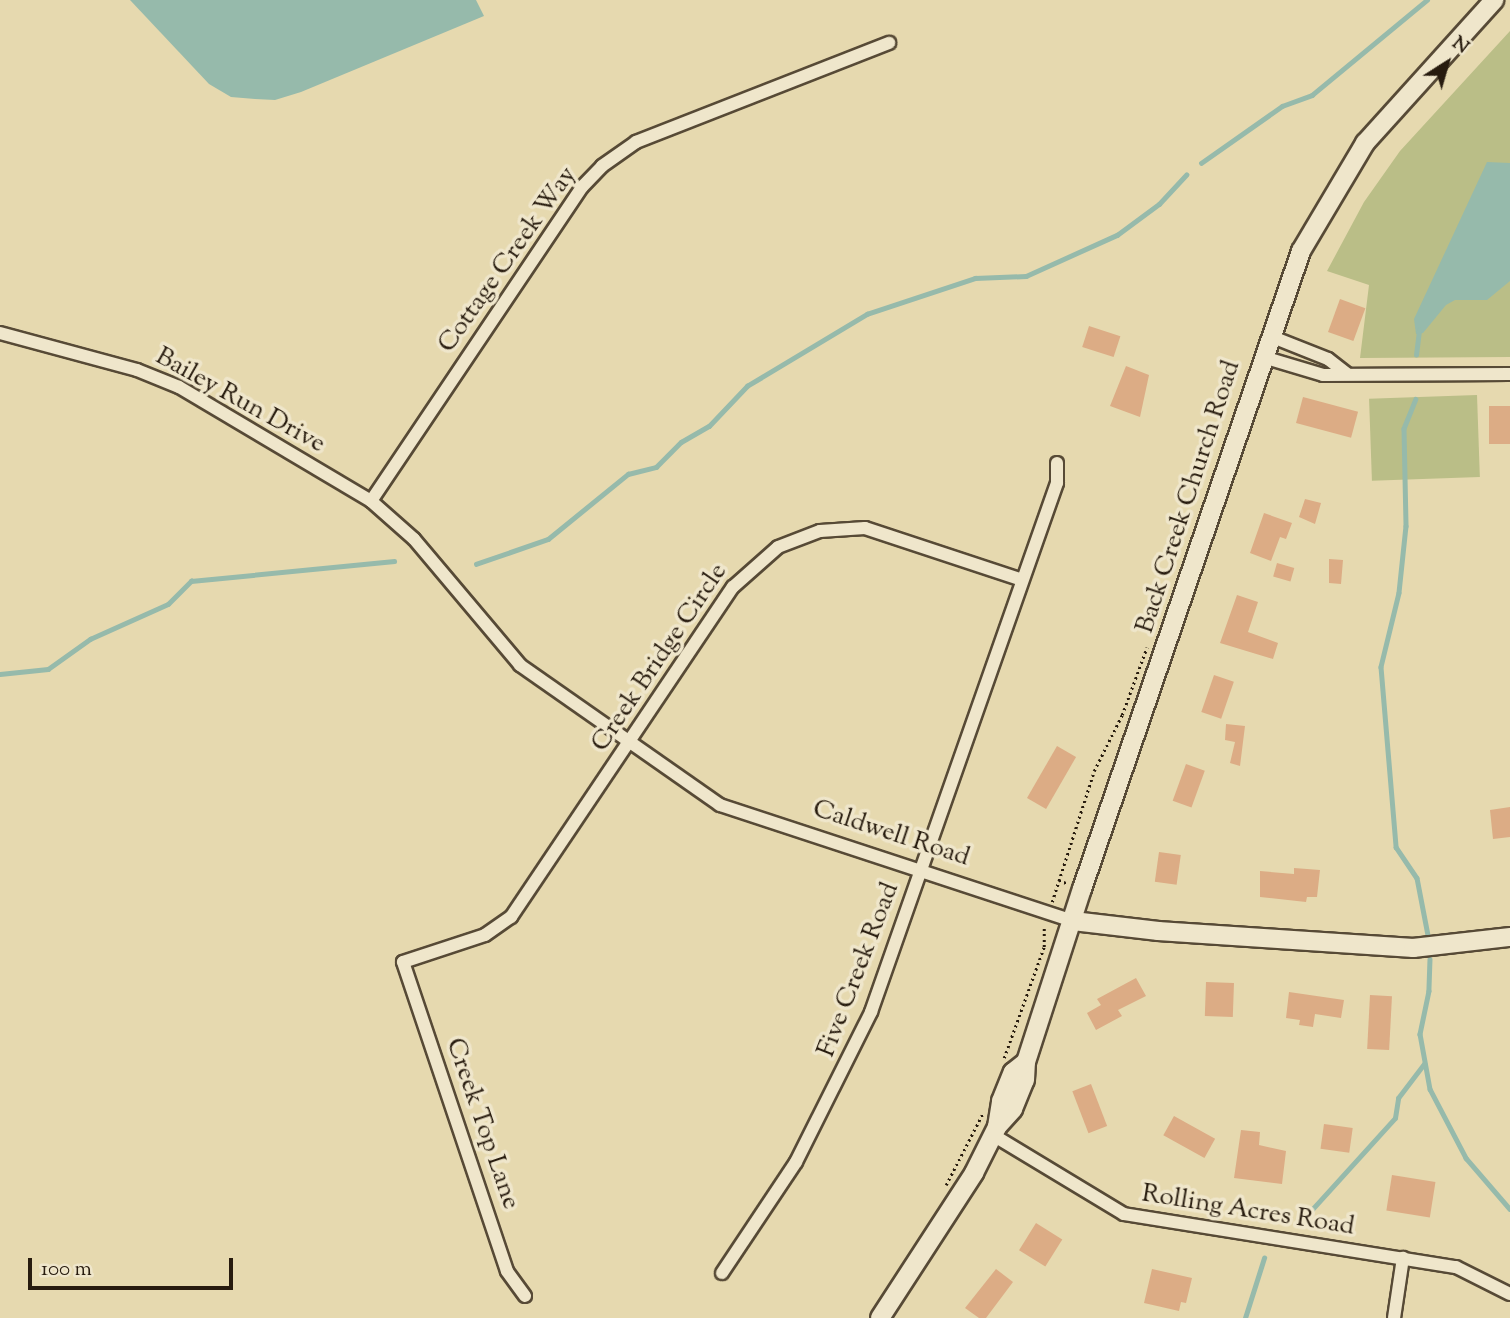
<!DOCTYPE html>
<html>
<head>
<meta charset="utf-8">
<style>
  body { margin:0 }
  #map { position:relative; width:1510px; height:1318px; overflow:hidden; background:#e6d9af; font-family:"Sorts Mill Goudy",serif }
  div>[style] { position:absolute }
  [style*='--x'] { left:calc(var(--x)*1px); top:calc(var(--y)*1px); width:calc(var(--w)*1px); rotate:calc(var(--a)*1deg) }
  .green>* { inset:0; background:#babe87; transform-origin:0 0 }
  .water>* { inset:0; background:#96baab }
  .stream>* { height:4.5px; margin:-2.25px; padding:0 2.25px; transform-origin:2.25px; border-radius:2.25px; background:#96baab }
  .building>* { inset:0; background:#dcac85; transform-origin:0 0 }
  .path>* { height:2.5px; margin-top:-1.25px; transform-origin:0; background:repeating-linear-gradient(90deg,#271b0e 0 2px,transparent 0 5.5px) }
  .roads { filter:drop-shadow(2px 0 #574a36) drop-shadow(-2px 0 #574a36) drop-shadow(0 2px #574a36) drop-shadow(0 -2px #574a36) }
  .street>* { height:12px; margin:-6px; padding:0 6px; transform-origin:6px; border-radius:6px; background:#efe6cb }
  .secondary>* { height:18px; margin:-9px; padding:0 9px; transform-origin:9px; border-radius:9px; background:#efe6cb }
  span { translate:-50% -50%; white-space:nowrap; text-align:center; line-height:1.15; -webkit-text-stroke:7px #efe6cb; paint-order:stroke }
  .street-label { font-size:26px; color:#271b0e }
  .north { position:absolute; left:1412px; top:28px; width:70px; height:70px; -webkit-text-stroke:5px #efe6cb; paint-order:stroke; rotate:37deg; font-size:19px; font-weight:700; line-height:28px; text-align:center; color:#271b0e }
  .north::after { content:''; display:block; margin:auto; width:24px; height:32px; background:#271b0e; clip-path:polygon(50% 0,100% 100%,50% 72%,0 100%) }
  .scale { position:absolute; left:28px; top:1258px; width:205px; height:32px; box-sizing:border-box; border:4px solid #271b0e; border-top:0; padding-left:9px; font-size:21px; line-height:24px; white-space:nowrap; color:#271b0e; -webkit-text-stroke:5px #efe6cb; paint-order:stroke }
</style>
</head>
<body>
<div id="map">
  <div class="green">
    <i style="clip-path:polygon(1510px 31px,1510px 357px,1360px 358px,1369px 285px,1327px 271px,1364px 202px,1400px 151px)"></i>
    <i style="left:1477px;top:395px;width:82px;height:108px;rotate:88deg"></i>
  </div>
  <div class="water">
    <i style="clip-path:polygon(130px 0,476px 0,484px 16px,301px 92px,275px 100px,255px 99px,231px 97px,209px 84px)"></i>
    <i style="clip-path:polygon(1487px 162px,1510px 163px,1510px 281px,1487px 300px,1455px 300px,1446px 305px,1423px 333px,1416px 334px,1414px 319px)"></i>
  </div>
  <div class="stream">
    <i style="--x:1201;--y:163;--w:99;--a:-35.1"></i>
    <i style="--x:1282;--y:106;--w:32;--a:-20"></i>
    <i style="--x:1312;--y:95;--w:149;--a:-39.6"></i>
    <i style="--x:1416;--y:355;--w:25;--a:-83"></i>
    <i style="--x:1416;--y:399;--w:32;--a:112"></i>
    <i style="--x:1404;--y:429;--w:97;--a:88.8"></i>
    <i style="--x:1406;--y:526;--w:67;--a:96"></i>
    <i style="--x:1399;--y:593;--w:76;--a:103.7"></i>
    <i style="--x:1381;--y:667;--w:181;--a:85.2"></i>
    <i style="--x:1396;--y:847;--w:37;--a:56"></i>
    <i style="--x:1417;--y:878;--w:58;--a:79.1"></i>
    <i style="--x:476;--y:564;--w:76;--a:-19.1"></i>
    <i style="--x:548;--y:539;--w:103;--a:-39.1"></i>
    <i style="--x:628;--y:474;--w:29;--a:-14"></i>
    <i style="--x:656;--y:467;--w:35;--a:-45"></i>
    <i style="--x:681;--y:442;--w:32;--a:-30"></i>
    <i style="--x:709;--y:426;--w:55;--a:-46.5"></i>
    <i style="--x:747;--y:386;--w:140;--a:-31"></i>
    <i style="--x:867;--y:314;--w:114;--a:-18.4"></i>
    <i style="--x:975;--y:278;--w:51;--a:-2.2"></i>
    <i style="--x:1026;--y:276;--w:100;--a:-24.3"></i>
    <i style="--x:1117;--y:235;--w:52;--a:-36.4"></i>
    <i style="--x:1159;--y:204;--w:40;--a:-47"></i>
    <i style="--x:0;--y:674;--w:48;--a:-5.9"></i>
    <i style="--x:48;--y:669;--w:52;--a:-35.5"></i>
    <i style="--x:90;--y:639;--w:85;--a:-24.2"></i>
    <i style="--x:168;--y:604;--w:33;--a:-45"></i>
    <i style="--x:191;--y:581;--w:204;--a:-5.6"></i>
    <i style="--x:1430;--y:959;--w:32;--a:92"></i>
    <i style="--x:1429;--y:991;--w:44;--a:101.8"></i>
    <i style="--x:1420;--y:1034;--w:56;--a:79.7"></i>
    <i style="--x:1430;--y:1089;--w:78;--a:62.4"></i>
    <i style="--x:1466;--y:1158;--w:67;--a:49.2"></i>
    <i style="--x:1298;--y:1225;--w:144;--a:-47.8"></i>
    <i style="--x:1395;--y:1118;--w:20;--a:-81"></i>
    <i style="--x:1398;--y:1098;--w:43;--a:-52.6"></i>
    <i style="--x:1245;--y:1318;--w:63;--a:-72.4"></i>
  </div>
  <div class="building">
    <i style="left:1340px;top:299px;width:27px;height:35px;rotate:20deg"></i>
    <i style="left:1089px;top:326px;width:33px;height:22px;rotate:18deg"></i>
    <i style="clip-path:polygon(1126px 366px,1149px 375px,1140px 417px,1110px 406px)"></i>
    <i style="left:1303px;top:397px;width:57px;height:27px;rotate:15deg"></i>
    <i style="left:1489px;top:406px;width:21px;height:38px"></i>
    <i style="clip-path:polygon(1305px 499px,1321px 503px,1315px 524px,1299px 517px)"></i>
    <i style="clip-path:polygon(1264px 513px,1292px 523px,1286px 539px,1280px 537px,1271px 561px,1250px 553px)"></i>
    <i style="clip-path:polygon(1329px 559px,1343px 560px,1341px 584px,1329px 583px)"></i>
    <i style="left:1277px;top:563px;width:18px;height:14px;rotate:16deg"></i>
    <i style="clip-path:polygon(1237px 595px,1258px 602px,1248px 632px,1278px 643px,1273px 659px,1220px 643px)"></i>
    <i style="left:1214px;top:675px;width:21px;height:39px;rotate:19deg"></i>
    <i style="clip-path:polygon(1226px 724px,1245px 726px,1240px 766px,1230px 763px,1235px 742px,1225px 740px)"></i>
    <i style="left:1057px;top:746px;width:22px;height:60px;rotate:30deg"></i>
    <i style="left:1186px;top:764px;width:20px;height:39px;rotate:20deg"></i>
    <i style="clip-path:polygon(1510px 807px,1510px 837px,1493px 839px,1490px 810px)"></i>
    <i style="left:1159px;top:852px;width:22px;height:30px;rotate:8deg"></i>
    <i style="clip-path:polygon(1294px 868px,1320px 870px,1317px 897px,1307px 897px,1306px 902px,1260px 897px,1260px 871px,1294px 874px)"></i>
    <i style="clip-path:polygon(1136px 978px,1146px 996px,1118px 1010px,1122px 1016px,1096px 1030px,1087px 1013px,1101px 1005px,1097px 999px)"></i>
    <i style="left:1206px;top:982px;width:28px;height:34px;rotate:2deg"></i>
    <i style="clip-path:polygon(1289px 992px,1344px 1000px,1341px 1018px,1315px 1014px,1313px 1027px,1299px 1025px,1300px 1020px,1286px 1018px)"></i>
    <i style="left:1370px;top:995px;width:22px;height:54px;rotate:3deg"></i>
    <i style="left:1091px;top:1084px;width:45px;height:20px;rotate:69deg"></i>
    <i style="left:1174px;top:1116px;width:47px;height:22px;rotate:29deg"></i>
    <i style="left:1324px;top:1124px;width:29px;height:25px;rotate:8deg"></i>
    <i style="clip-path:polygon(1241px 1130px,1260px 1132px,1259px 1145px,1286px 1151px,1282px 1184px,1234px 1178px)"></i>
    <i style="left:1392px;top:1175px;width:44px;height:36px;rotate:9deg"></i>
    <i style="left:1036px;top:1223px;width:31px;height:32px;rotate:32deg"></i>
    <i style="clip-path:polygon(996px 1269px,1013px 1282px,986px 1318px,979px 1318px,965px 1308px)"></i>
    <i style="clip-path:polygon(1152px 1269px,1192px 1278px,1186px 1303px,1181px 1302px,1179px 1311px,1144px 1303px)"></i>
  </div>
  <div class="path">
    <i style="--x:1059;--y:880;--w:8;--a:23"></i>
    <i style="--x:1052;--y:902;--w:138;--a:-72.2"></i>
    <i style="--x:1094;--y:771;--w:63;--a:-63.4"></i>
    <i style="--x:1122;--y:715;--w:72;--a:-69.8"></i>
    <i style="--x:1004;--y:1058;--w:118;--a:-70.2"></i>
    <i style="--x:1044;--y:947;--w:22;--a:-90"></i>
    <i style="--x:946;--y:1185;--w:81;--a:-62.8"></i>
  </div>
  <div class="roads">
    <div class="street">
      <i style="--x:0;--y:333;--w:142;--a:15.1"></i>
      <i style="--x:137;--y:370;--w:45;--a:22"></i>
      <i style="--x:179;--y:387;--w:223;--a:30.7"></i>
      <i style="--x:371;--y:501;--w:57;--a:41.5"></i>
      <i style="--x:414;--y:539;--w:165;--a:49.9"></i>
      <i style="--x:520;--y:665;--w:244;--a:35"></i>
      <i style="--x:720;--y:805;--w:372;--a:18.2"></i>
      <i style="--x:1270;--y:336;--w:62;--a:21.6"></i>
      <i style="--x:1328;--y:359;--w:24;--a:38"></i>
      <i style="--x:1263;--y:357;--w:63;--a:16.7"></i>
      <i style="--x:1323;--y:375;--w:187;--a:-0.3"></i>
      <i style="--x:371;--y:501;--w:378;--a:-56.1"></i>
      <i style="--x:582;--y:187;--w:29;--a:-46"></i>
      <i style="--x:602;--y:166;--w:42;--a:-35.2"></i>
      <i style="--x:636;--y:142;--w:272;--a:-21.4"></i>
      <i style="--x:993;--y:1135;--w:153;--a:31.1"></i>
      <i style="--x:1124;--y:1214;--w:336;--a:9.1"></i>
      <i style="--x:1456;--y:1267;--w:60;--a:26.6"></i>
      <i style="--x:722;--y:1273;--w:133;--a:-56.3"></i>
      <i style="--x:796;--y:1162;--w:168;--a:-63.4"></i>
      <i style="--x:871;--y:1012;--w:561;--a:-70.63"></i>
      <i style="--x:1057;--y:483;--w:20;--a:-90"></i>
      <i style="--x:525;--y:1296;--w:31;--a:-126"></i>
      <i style="--x:507;--y:1271;--w:326;--a:-108.6"></i>
      <i style="--x:403;--y:962;--w:86;--a:-18.2"></i>
      <i style="--x:485;--y:935;--w:32;--a:-35"></i>
      <i style="--x:511;--y:917;--w:398;--a:-56.1"></i>
      <i style="--x:733;--y:587;--w:60;--a:-41.6"></i>
      <i style="--x:778;--y:547;--w:45;--a:-20.9"></i>
      <i style="--x:820;--y:531;--w:45;--a:-3.8"></i>
      <i style="--x:865;--y:528;--w:165;--a:18.3"></i>
      <i style="--x:1394;--y:1318;--w:61;--a:-81.5"></i>
    </div>
    <div class="secondary">
      <i style="--x:1073;--y:921;--w:86;--a:6.7"></i>
      <i style="--x:1158;--y:931;--w:256;--a:3.8"></i>
      <i style="--x:1413;--y:948;--w:98;--a:-6.5"></i>
      <i style="--x:997;--y:1127;--w:24;--a:-48"></i>
      <i style="--x:1013;--y:1109;--w:31;--a:-68"></i>
      <i style="--x:1025;--y:1080;--w:18;--a:-87"></i>
      <i style="--x:1026;--y:1062;--w:182;--a:-72.1"></i>
      <i style="--x:1082;--y:889;--w:675;--a:-71.05"></i>
      <i style="--x:1301;--y:251;--w:126;--a:-59.3"></i>
      <i style="--x:1365;--y:143;--w:193;--a:-47.9"></i>
      <i style="--x:880;--y:1318;--w:173;--a:-57"></i>
      <i style="--x:974;--y:1173;--w:51;--a:-63.4"></i>
      <i style="--x:997;--y:1127;--w:26;--a:-81"></i>
      <i style="--x:1001;--y:1101;--w:31;--a:-68"></i>
      <i style="--x:1013;--y:1072;--w:16;--a:-38"></i>
    </div>
  </div>
  <div class="street-label">
    <span style="left:508px;top:260px;rotate:-55deg">Cottage Creek Way</span>
    <span style="left:240px;top:401px;rotate:29deg">Bailey Run Drive</span>
    <span style="left:1189px;top:497px;rotate:-72deg">Back Creek Church Road</span>
    <span style="left:660px;top:658px;rotate:-56deg">Creek Bridge Circle</span>
    <span style="left:891px;top:834px;rotate:18deg">Caldwell Road</span>
    <span style="left:859px;top:970px;rotate:-69deg">Five Creek Road</span>
    <span style="left:482px;top:1124px;rotate:71deg">Creek Top Lane</span>
    <span style="left:1248px;top:1211px;rotate:9deg">Rolling Acres Road</span>
  </div>
  <div class="north">N</div>
  <div class="scale">100 m</div>
</div>
</body>
</html>
